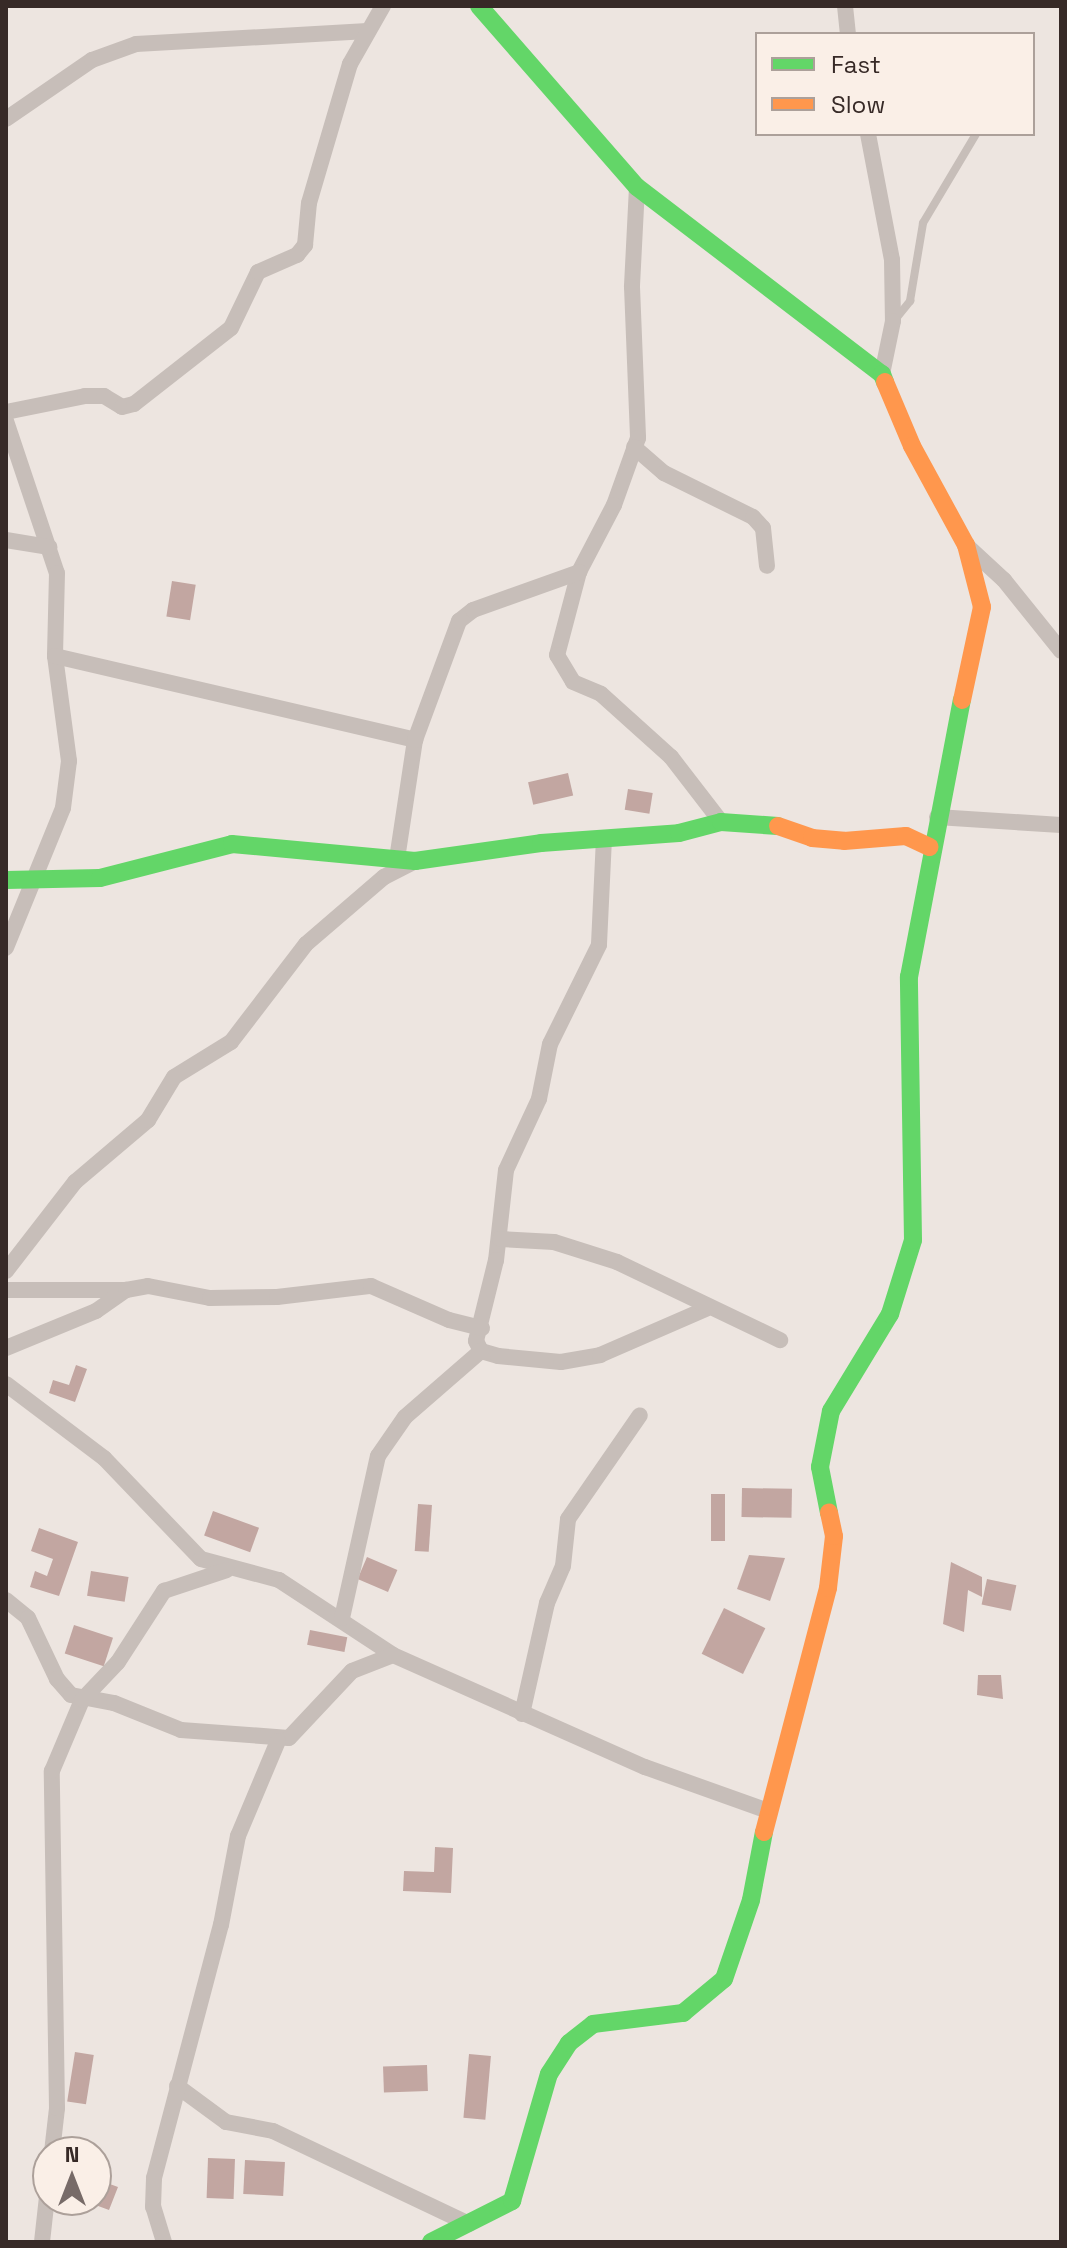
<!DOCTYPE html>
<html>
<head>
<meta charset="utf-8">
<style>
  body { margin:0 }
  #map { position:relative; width:1067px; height:2248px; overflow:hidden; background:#ede5e0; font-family:"Space Grotesk",sans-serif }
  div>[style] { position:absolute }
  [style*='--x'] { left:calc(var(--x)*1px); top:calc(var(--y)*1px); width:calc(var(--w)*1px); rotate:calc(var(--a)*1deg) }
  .building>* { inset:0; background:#c2a6a1; transform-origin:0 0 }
  .lane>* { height:8px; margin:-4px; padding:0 4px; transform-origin:4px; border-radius:4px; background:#c7beb9 }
  .street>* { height:16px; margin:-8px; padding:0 8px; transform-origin:8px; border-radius:8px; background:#c7beb9 }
  .fast>* { height:18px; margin:-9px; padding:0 9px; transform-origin:9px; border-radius:9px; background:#63d668 }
  .slow>* { height:18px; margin:-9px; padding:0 9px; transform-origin:9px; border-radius:9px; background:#ff974d }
  span { translate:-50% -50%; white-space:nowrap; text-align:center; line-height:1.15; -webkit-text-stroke:6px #faefe7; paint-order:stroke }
  .frame { position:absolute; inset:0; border:8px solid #372a27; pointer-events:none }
  .legend { position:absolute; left:755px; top:32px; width:280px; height:104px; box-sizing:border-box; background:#faefe7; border:2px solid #aca09a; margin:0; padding:10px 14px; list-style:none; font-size:24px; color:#372a27 }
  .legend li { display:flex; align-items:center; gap:16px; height:40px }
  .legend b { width:40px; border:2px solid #aca09a }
  .north { position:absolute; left:32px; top:2136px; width:80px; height:80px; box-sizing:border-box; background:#faefe7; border:2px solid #aca09a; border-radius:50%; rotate:0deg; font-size:22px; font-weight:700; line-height:32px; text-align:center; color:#372a27 }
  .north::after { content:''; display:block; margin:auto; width:28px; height:36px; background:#776b68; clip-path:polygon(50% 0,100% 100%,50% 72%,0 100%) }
</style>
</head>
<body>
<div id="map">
  <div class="building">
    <i style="left:172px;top:581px;width:24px;height:36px;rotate:9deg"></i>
    <i style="left:568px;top:773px;width:23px;height:41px;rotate:77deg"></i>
    <i style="left:628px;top:789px;width:25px;height:21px;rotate:9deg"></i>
    <i style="clip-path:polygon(76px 1365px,87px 1369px,75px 1402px,49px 1393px,53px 1380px,69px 1385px)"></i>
    <i style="left:742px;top:1488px;width:50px;height:29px;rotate:1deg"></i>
    <i style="left:711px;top:1494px;width:14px;height:47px"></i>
    <i style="left:418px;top:1504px;width:14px;height:47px;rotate:4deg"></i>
    <i style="left:213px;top:1511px;width:49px;height:26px;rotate:20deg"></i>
    <i style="clip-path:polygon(39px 1528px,78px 1542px,59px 1596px,30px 1587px,35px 1571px,47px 1576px,53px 1559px,31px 1551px)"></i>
    <i style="clip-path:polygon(749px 1555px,785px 1558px,770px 1601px,737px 1589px)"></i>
    <i style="left:367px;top:1557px;width:33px;height:24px;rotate:23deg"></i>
    <i style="clip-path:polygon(951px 1562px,982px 1577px,982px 1597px,968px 1590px,964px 1632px,943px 1624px)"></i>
    <i style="left:91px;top:1571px;width:38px;height:25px;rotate:9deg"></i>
    <i style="left:987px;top:1579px;width:30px;height:26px;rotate:12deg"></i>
    <i style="left:724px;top:1608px;width:46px;height:51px;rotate:26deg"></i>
    <i style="left:74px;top:1625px;width:41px;height:30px;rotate:18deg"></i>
    <i style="left:310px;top:1630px;width:38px;height:15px;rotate:11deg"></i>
    <i style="clip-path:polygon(978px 1675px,1001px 1675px,1003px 1699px,977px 1695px)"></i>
    <i style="clip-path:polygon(435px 1847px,453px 1848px,451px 1893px,403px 1891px,404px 1871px,434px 1872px)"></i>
    <i style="left:75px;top:2052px;width:19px;height:50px;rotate:9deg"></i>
    <i style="left:469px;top:2054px;width:22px;height:64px;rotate:5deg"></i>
    <i style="left:427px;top:2065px;width:26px;height:44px;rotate:88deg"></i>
    <i style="left:208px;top:2158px;width:27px;height:40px;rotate:2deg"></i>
    <i style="left:245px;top:2160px;width:40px;height:34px;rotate:3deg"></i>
    <i style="clip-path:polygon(96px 2179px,118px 2187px,109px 2210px,82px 2200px,96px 2200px)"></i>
  </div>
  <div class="lane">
    <i style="--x:894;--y:321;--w:26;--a:-51"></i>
    <i style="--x:910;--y:301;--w:79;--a:-80.5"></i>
    <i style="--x:923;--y:223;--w:104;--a:-59.2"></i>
  </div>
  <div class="street">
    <i style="--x:845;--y:6;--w:28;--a:84"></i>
    <i style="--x:6;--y:119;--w:104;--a:-34.5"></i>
    <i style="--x:92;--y:60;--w:47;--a:-20"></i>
    <i style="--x:136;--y:44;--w:232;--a:-3.2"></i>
    <i style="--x:868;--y:134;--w:128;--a:79.2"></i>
    <i style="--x:892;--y:260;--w:61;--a:89.1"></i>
    <i style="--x:893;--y:321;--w:54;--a:101.7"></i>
    <i style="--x:637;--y:187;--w:100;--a:92.9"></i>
    <i style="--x:632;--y:287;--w:151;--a:87.7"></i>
    <i style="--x:638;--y:438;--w:71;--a:109.7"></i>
    <i style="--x:614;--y:505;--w:76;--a:117.6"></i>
    <i style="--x:579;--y:572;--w:86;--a:104.8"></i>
    <i style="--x:557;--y:655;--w:31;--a:59"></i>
    <i style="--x:573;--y:682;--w:30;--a:23"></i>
    <i style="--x:601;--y:694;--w:94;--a:42"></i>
    <i style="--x:671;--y:757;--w:82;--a:52.4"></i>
    <i style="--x:6;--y:412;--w:81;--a:-11.4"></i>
    <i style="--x:85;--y:396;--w:19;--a:0"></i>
    <i style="--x:104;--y:396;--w:21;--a:31"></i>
    <i style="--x:122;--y:407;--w:12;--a:-14"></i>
    <i style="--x:134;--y:404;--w:123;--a:-38.1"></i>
    <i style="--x:231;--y:328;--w:62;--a:-64.3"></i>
    <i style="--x:258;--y:272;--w:43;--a:-23.6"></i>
    <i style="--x:297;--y:255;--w:13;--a:-51"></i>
    <i style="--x:305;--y:245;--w:42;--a:-84.6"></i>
    <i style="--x:309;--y:203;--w:145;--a:-73.6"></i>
    <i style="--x:350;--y:64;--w:67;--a:-60.4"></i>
    <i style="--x:6;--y:421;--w:160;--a:71.5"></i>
    <i style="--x:57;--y:573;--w:83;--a:91.4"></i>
    <i style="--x:55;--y:656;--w:106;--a:82.4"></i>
    <i style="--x:69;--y:761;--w:47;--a:97.3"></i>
    <i style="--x:63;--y:808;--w:151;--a:112.2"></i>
    <i style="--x:634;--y:447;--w:40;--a:41"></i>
    <i style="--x:664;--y:473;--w:99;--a:26.3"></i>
    <i style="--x:753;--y:517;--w:15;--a:48"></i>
    <i style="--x:763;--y:528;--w:38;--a:84"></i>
    <i style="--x:6;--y:540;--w:44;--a:9.2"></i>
    <i style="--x:967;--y:546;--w:50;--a:42.6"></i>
    <i style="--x:1004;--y:580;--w:91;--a:51.2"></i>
    <i style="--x:55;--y:656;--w:370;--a:13.1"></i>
    <i style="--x:937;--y:817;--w:124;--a:3.7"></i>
    <i style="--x:604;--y:838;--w:107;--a:92.7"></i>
    <i style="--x:599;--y:945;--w:110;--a:116.3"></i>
    <i style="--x:550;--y:1044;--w:56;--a:101.3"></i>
    <i style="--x:539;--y:1099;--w:78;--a:114.9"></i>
    <i style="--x:506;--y:1170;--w:91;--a:96.3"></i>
    <i style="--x:496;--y:1260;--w:83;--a:103.9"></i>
    <i style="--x:476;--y:1341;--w:11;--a:63"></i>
    <i style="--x:481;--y:1351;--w:18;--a:16"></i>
    <i style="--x:498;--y:1356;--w:63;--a:5.4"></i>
    <i style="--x:561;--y:1362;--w:40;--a:-10"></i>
    <i style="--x:600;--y:1355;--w:116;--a:-23.5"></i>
    <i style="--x:397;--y:859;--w:120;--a:-81.4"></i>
    <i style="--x:415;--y:740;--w:127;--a:-69.7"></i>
    <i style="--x:459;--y:621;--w:18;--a:-38"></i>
    <i style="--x:473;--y:610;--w:113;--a:-19.7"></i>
    <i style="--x:500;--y:1239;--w:54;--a:3.2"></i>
    <i style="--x:554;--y:1242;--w:66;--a:17.6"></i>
    <i style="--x:617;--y:1262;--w:181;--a:25.6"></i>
    <i style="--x:6;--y:1271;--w:113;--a:-52.2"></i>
    <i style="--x:75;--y:1182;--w:96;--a:-40.3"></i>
    <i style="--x:148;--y:1120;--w:50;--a:-58.8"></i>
    <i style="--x:174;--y:1077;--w:67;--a:-31.6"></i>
    <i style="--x:231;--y:1042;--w:123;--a:-52.6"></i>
    <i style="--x:306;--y:944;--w:103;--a:-40.7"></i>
    <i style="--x:384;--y:877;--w:34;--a:-27"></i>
    <i style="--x:6;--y:1290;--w:120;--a:0"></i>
    <i style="--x:6;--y:1348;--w:97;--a:-22.3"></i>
    <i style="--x:96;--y:1311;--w:37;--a:-35"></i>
    <i style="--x:126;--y:1290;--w:22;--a:-10"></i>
    <i style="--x:148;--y:1286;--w:63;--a:11"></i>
    <i style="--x:210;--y:1298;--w:67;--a:-0.9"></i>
    <i style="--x:277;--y:1297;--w:95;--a:-6.7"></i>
    <i style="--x:371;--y:1286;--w:85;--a:23.6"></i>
    <i style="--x:449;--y:1320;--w:34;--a:14"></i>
    <i style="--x:6;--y:1384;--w:123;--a:37.1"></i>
    <i style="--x:104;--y:1458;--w:140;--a:46.2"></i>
    <i style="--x:201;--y:1559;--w:81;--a:15.1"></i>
    <i style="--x:279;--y:1580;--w:136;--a:33.3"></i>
    <i style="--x:393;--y:1655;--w:276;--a:24"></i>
    <i style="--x:645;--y:1767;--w:131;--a:19.7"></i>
    <i style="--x:6;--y:1600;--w:28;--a:39"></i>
    <i style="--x:28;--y:1618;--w:68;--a:64.6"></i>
    <i style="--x:57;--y:1679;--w:21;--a:49"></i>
    <i style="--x:71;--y:1695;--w:44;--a:10.5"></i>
    <i style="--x:114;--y:1703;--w:72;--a:21.9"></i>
    <i style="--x:181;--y:1730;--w:108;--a:4.2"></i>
    <i style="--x:289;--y:1738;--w:92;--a:-46.8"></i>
    <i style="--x:352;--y:1671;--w:44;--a:-21.3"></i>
    <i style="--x:342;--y:1618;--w:166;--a:-77.5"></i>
    <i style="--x:378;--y:1456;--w:47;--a:-55.3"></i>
    <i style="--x:405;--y:1417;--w:101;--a:-41"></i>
    <i style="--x:522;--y:1714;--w:114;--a:-77.3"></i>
    <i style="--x:547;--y:1603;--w:40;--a:-66.6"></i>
    <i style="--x:563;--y:1566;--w:47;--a:-83.9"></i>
    <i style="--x:568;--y:1519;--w:126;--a:-55.3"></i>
    <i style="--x:177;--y:2086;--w:61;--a:36.3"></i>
    <i style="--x:226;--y:2122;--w:48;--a:10.8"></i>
    <i style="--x:273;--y:2131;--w:217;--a:25.4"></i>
    <i style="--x:52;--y:2152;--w:44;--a:-83.5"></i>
    <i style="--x:57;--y:2108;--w:337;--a:-90.9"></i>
    <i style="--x:52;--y:1771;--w:77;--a:-67.1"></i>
    <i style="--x:82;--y:1700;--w:52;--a:-46.5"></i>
    <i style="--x:118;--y:1662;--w:85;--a:-57.1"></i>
    <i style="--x:164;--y:1591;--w:66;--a:-18.4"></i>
    <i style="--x:42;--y:2242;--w:54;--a:-83.7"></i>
    <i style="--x:164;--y:2242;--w:37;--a:-107"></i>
    <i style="--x:153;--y:2207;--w:29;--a:-88"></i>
    <i style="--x:154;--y:2178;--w:262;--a:-75.2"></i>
    <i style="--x:221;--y:1925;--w:91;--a:-79.2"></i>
    <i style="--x:238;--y:1836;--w:103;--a:-67.2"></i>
  </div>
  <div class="fast">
    <i style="--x:479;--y:6;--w:240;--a:48.9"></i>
    <i style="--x:637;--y:187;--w:308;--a:37.4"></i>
    <i style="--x:882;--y:374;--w:9;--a:69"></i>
    <i style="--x:6;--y:880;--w:94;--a:-1.2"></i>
    <i style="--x:100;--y:878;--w:136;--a:-14.4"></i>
    <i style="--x:232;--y:844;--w:184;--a:5.3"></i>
    <i style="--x:415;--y:861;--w:127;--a:-8.1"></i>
    <i style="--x:541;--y:843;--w:138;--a:-4.1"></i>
    <i style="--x:679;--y:833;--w:43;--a:-14.7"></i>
    <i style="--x:721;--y:822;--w:57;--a:4"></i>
    <i style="--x:829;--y:1513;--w:47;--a:-101.1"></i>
    <i style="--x:820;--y:1467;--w:57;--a:-78.9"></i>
    <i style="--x:831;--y:1411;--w:114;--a:-58.7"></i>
    <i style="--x:890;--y:1314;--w:77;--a:-72.7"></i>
    <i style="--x:913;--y:1240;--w:263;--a:-90.9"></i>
    <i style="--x:909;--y:977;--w:282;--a:-79.2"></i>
    <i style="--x:431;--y:2242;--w:91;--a:-26.8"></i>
    <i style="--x:512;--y:2201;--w:132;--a:-73.8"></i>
    <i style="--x:549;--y:2074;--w:37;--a:-57"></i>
    <i style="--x:569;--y:2043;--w:31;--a:-38"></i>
    <i style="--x:593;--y:2024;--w:91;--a:-7"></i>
    <i style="--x:683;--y:2013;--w:53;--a:-39.7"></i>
    <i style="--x:724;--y:1979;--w:83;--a:-71.1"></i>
    <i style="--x:751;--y:1900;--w:69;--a:-79.2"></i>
  </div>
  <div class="slow">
    <i style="--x:885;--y:382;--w:69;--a:67.1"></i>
    <i style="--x:912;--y:446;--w:113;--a:61.4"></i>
    <i style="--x:966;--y:545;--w:64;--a:75.5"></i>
    <i style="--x:982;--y:607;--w:95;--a:102.1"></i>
    <i style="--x:778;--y:826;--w:36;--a:19"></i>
    <i style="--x:812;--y:838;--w:32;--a:5"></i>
    <i style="--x:844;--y:841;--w:62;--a:-4.6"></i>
    <i style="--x:906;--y:836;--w:26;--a:25"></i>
    <i style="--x:764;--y:1832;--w:252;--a:-75.3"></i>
    <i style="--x:828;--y:1588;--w:52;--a:-83.4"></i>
    <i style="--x:834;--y:1536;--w:24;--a:-102"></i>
  </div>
  <div class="frame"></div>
  <ul class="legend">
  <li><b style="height:10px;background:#63d668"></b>Fast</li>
  <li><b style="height:10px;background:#ff974d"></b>Slow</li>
  </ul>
  <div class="north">N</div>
</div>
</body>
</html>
